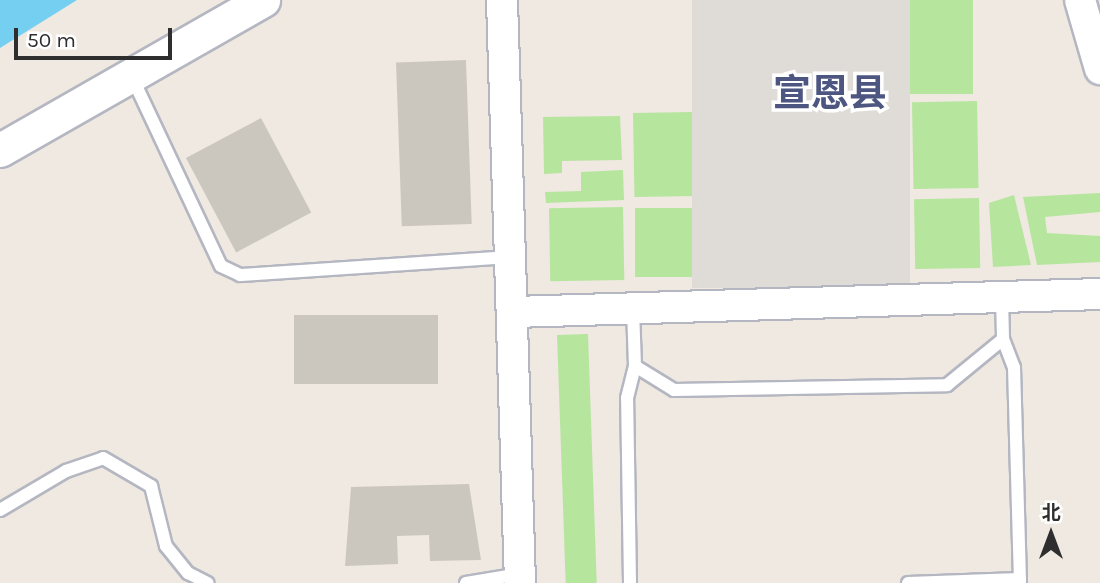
<!DOCTYPE html>
<html>
<head>
<meta charset="utf-8">
<style>
  body { margin:0 }
  #map { position:relative; width:1100px; height:583px; overflow:hidden; background:#efe9e1; font-family:Karla,"Noto Sans SC",sans-serif }
  div>[style] { position:absolute }
  [style*='--x'] { left:calc(var(--x)*1px); top:calc(var(--y)*1px); width:calc(var(--w)*1px); rotate:calc(var(--a)*1deg) }
  .green>* { inset:0; background:#b6e59e; transform-origin:0 0 }
  .plaza>* { inset:0; background:#dfdcd8; transform-origin:0 0 }
  .water>* { inset:0; background:#75cff0 }
  .building>* { inset:0; background:#cbc7bf; transform-origin:0 0 }
  .roads { filter:drop-shadow(2px 0 #b4b7c1) drop-shadow(-2px 0 #b4b7c1) drop-shadow(0 2px #b4b7c1) drop-shadow(0 -2px #b4b7c1) }
  .service>* { height:12px; margin:-6px; padding:0 6px; transform-origin:6px; border-radius:6px; background:#fff }
  .tertiary>* { height:30px; margin:-15px; padding:0 15px; transform-origin:15px; border-radius:15px; background:#fff }
  .secondary>* { height:33px; margin:-16.5px; padding:0 16.5px; transform-origin:16.5px; border-radius:16.5px; background:#fff }
  span { translate:-50% -50%; white-space:nowrap; text-align:center; line-height:1.15; -webkit-text-stroke:7px #fff; paint-order:stroke }
  .town-label { font-size:38px; color:#4d5680; font-weight:700 }
  .north { position:absolute; left:1016px; top:499px; width:70px; height:70px; -webkit-text-stroke:5px #fff; paint-order:stroke; rotate:0deg; font-size:19px; font-weight:700; line-height:28px; text-align:center; color:#2e2e2e }
  .north::after { content:''; display:block; margin:auto; width:24px; height:32px; background:#2e2e2e; clip-path:polygon(50% 0,100% 100%,50% 72%,0 100%) }
  .scale { position:absolute; left:14px; top:28px; width:158px; height:32px; box-sizing:border-box; border:4px solid #2e2e2e; border-top:0; padding-left:9px; font-size:21px; line-height:24px; white-space:nowrap; color:#2e2e2e; -webkit-text-stroke:5px #fff; paint-order:stroke }
</style>
</head>
<body>
<div id="map">
  <div class="green">
    <i style="left:910px;top:0;width:63px;height:94px"></i>
    <i style="left:977px;top:101px;width:87px;height:65px;rotate:89deg"></i>
    <i style="left:694px;top:112px;width:84px;height:61px;rotate:89deg"></i>
    <i style="clip-path:polygon(620px 116px,622px 160px,562px 161px,562px 173px,544px 174px,543px 117px)"></i>
    <i style="clip-path:polygon(623px 170px,624px 200px,546px 203px,545px 192px,581px 191px,581px 172px)"></i>
    <i style="clip-path:polygon(1100px 193px,1100px 212px,1045px 217px,1047px 233px,1100px 236px,1100px 262px,1037px 265px,1023px 197px)"></i>
    <i style="clip-path:polygon(1014px 195px,1031px 265px,993px 267px,989px 203px)"></i>
    <i style="left:979px;top:198px;width:70px;height:65px;rotate:89deg"></i>
    <i style="left:623px;top:207px;width:73px;height:74px;rotate:89deg"></i>
    <i style="left:697px;top:208px;width:69px;height:62px;rotate:90deg"></i>
    <i style="left:588px;top:334px;width:249px;height:31px;rotate:88deg"></i>
  </div>
  <div class="plaza">
    <i style="left:692px;top:0;width:218px;height:288px"></i>
  </div>
  <div class="water">
    <i style="clip-path:polygon(0 0,77px 0,0 48px)"></i>
  </div>
  <div class="building">
    <i style="left:466px;top:60px;width:164px;height:70px;rotate:88deg"></i>
    <i style="left:261px;top:118px;width:107px;height:85px;rotate:62deg"></i>
    <i style="left:438px;top:315px;width:69px;height:144px;rotate:90deg"></i>
    <i style="clip-path:polygon(469px 484px,481px 560px,430px 561px,429px 535px,397px 536px,398px 564px,345px 566px,351px 487px)"></i>
  </div>
  <div class="roads">
    <div class="service">
      <i style="--x:131;--y:75;--w:211;--a:64.8"></i>
      <i style="--x:221;--y:266;--w:21;--a:25"></i>
      <i style="--x:240;--y:275;--w:272;--a:-3.8"></i>
      <i style="--x:1002;--y:297;--w:42;--a:88.6"></i>
      <i style="--x:1003;--y:339;--w:30;--a:69"></i>
      <i style="--x:1014;--y:367;--w:216;--a:88.4"></i>
      <i style="--x:635;--y:366;--w:46;--a:31.6"></i>
      <i style="--x:674;--y:390;--w:273;--a:-1"></i>
      <i style="--x:947;--y:385;--w:72;--a:-39.4"></i>
      <i style="--x:0;--y:510;--w:77;--a:-30.6"></i>
      <i style="--x:66;--y:471;--w:39;--a:-19"></i>
      <i style="--x:103;--y:458;--w:56;--a:30.3"></i>
      <i style="--x:151;--y:486;--w:62;--a:76"></i>
      <i style="--x:166;--y:546;--w:35;--a:51"></i>
      <i style="--x:188;--y:573;--w:22;--a:27"></i>
      <i style="--x:466;--y:583;--w:55;--a:-9.5"></i>
      <i style="--x:630;--y:583;--w:185;--a:-90.9"></i>
      <i style="--x:627;--y:398;--w:33;--a:-76"></i>
      <i style="--x:635;--y:366;--w:58;--a:-92"></i>
      <i style="--x:908;--y:583;--w:112;--a:-2"></i>
    </div>
    <div class="tertiary">
      <i style="--x:502;--y:0;--w:583;--a:88.23"></i>
      <i style="--x:1080;--y:0;--w:72;--a:73.8"></i>
      <i style="--x:514;--y:312;--w:586;--a:-1.76"></i>
    </div>
    <div class="secondary">
      <i style="--x:0;--y:150;--w:303;--a:-29.7"></i>
    </div>
  </div>
  <div class="town-label">
    <span style="left:830px;top:94px">宣恩县</span>
  </div>
  <div class="north">北</div>
  <div class="scale">50 m</div>
</div>
</body>
</html>
